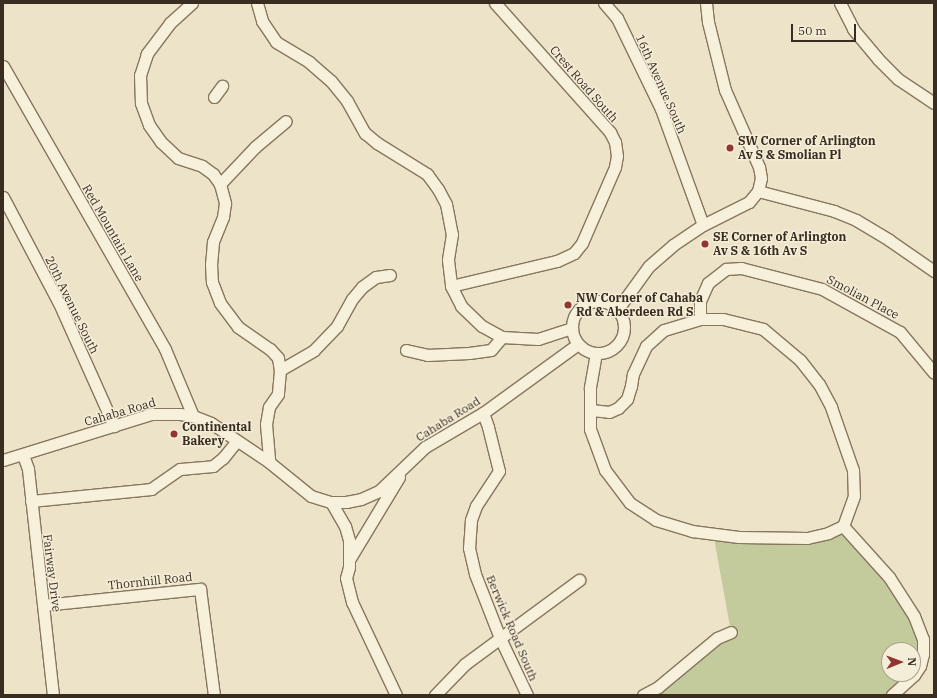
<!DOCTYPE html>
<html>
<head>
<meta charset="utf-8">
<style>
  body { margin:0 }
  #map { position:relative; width:937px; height:698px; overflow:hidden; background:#ece3c8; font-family:"IBM Plex Serif",serif }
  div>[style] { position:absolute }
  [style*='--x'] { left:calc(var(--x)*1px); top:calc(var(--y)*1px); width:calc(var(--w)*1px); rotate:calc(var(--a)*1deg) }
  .green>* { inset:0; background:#c3ca9c }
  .roads { filter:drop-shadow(1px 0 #87765e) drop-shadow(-1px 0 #87765e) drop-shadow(0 1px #87765e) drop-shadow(0 -1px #87765e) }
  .minor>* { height:11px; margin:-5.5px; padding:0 5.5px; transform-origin:5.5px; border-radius:5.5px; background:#f7f0db }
  .minor>.ring { margin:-5.5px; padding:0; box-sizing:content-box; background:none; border:11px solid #f7f0db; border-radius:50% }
  .dots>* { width:11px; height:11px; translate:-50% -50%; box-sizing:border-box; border:2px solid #f4edd7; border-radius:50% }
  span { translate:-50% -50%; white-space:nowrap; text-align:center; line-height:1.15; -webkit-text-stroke:3px #f4edd7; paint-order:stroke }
  .street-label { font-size:12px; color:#392d21 }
  .poi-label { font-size:12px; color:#392d21; font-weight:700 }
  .left { translate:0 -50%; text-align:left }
  .frame { position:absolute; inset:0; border:4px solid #392d21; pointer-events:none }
  .north { position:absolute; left:881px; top:642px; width:40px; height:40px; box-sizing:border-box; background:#f4edd7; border:1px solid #a9a08e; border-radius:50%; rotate:89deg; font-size:11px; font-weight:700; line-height:16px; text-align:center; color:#392d21 }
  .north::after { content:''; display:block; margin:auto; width:14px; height:18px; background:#933531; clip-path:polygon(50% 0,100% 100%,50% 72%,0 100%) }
  .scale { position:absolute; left:791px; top:24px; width:65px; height:18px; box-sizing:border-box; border:2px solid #392d21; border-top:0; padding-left:5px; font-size:12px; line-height:14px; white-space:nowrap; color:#392d21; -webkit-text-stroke:3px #f4edd7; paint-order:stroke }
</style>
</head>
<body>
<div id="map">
  <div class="green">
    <i style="clip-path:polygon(844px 531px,914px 620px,921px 641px,913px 672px,913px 650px,889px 650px,889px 674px,912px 674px,890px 690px,887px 695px,650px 695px,731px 632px,714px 538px)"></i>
  </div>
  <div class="roads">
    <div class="minor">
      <i style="--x:192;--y:3;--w:30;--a:138"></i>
      <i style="--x:170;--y:23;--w:39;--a:127"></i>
      <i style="--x:147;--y:54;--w:22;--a:108"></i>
      <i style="--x:140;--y:75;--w:28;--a:88"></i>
      <i style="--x:141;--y:103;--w:23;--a:70"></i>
      <i style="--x:149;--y:125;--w:21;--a:55"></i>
      <i style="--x:161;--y:142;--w:23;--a:43"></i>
      <i style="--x:178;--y:158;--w:25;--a:18"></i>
      <i style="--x:202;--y:166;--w:14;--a:36"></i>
      <i style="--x:213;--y:174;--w:12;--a:55"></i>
      <i style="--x:220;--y:184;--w:20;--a:75"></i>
      <i style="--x:225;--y:203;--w:14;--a:98"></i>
      <i style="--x:223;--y:217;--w:27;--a:112"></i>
      <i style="--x:213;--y:242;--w:22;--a:95"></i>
      <i style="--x:211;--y:264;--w:18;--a:87"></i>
      <i style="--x:212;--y:282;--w:22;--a:69"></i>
      <i style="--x:220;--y:303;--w:30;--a:53"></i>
      <i style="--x:238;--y:327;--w:39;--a:35"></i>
      <i style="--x:270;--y:349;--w:12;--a:48"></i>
      <i style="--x:278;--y:358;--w:12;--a:81"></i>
      <i style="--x:280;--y:370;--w:24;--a:95"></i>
      <i style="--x:278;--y:394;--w:16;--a:125"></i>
      <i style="--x:269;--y:407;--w:17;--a:100"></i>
      <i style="--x:266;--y:424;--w:38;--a:85"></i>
      <i style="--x:257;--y:3;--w:19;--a:74"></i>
      <i style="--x:262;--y:21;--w:25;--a:56"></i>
      <i style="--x:276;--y:42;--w:39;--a:31"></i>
      <i style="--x:309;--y:62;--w:29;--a:41"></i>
      <i style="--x:331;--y:81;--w:26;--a:51"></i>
      <i style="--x:347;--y:101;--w:37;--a:61"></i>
      <i style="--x:365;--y:133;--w:16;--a:40"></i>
      <i style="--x:377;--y:143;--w:59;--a:31.8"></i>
      <i style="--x:427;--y:174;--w:19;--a:54"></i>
      <i style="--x:438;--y:189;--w:17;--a:62"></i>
      <i style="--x:446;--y:204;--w:31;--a:79"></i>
      <i style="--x:452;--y:234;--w:26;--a:99"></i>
      <i style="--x:448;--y:260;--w:26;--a:83"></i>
      <i style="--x:451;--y:286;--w:22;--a:63"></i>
      <i style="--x:461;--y:306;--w:29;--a:44"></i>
      <i style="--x:482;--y:326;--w:23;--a:29"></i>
      <i style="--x:502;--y:337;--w:36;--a:3"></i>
      <i style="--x:538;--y:339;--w:36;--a:-18"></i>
      <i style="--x:604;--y:3;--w:20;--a:49"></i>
      <i style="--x:617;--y:18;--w:101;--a:64.2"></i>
      <i style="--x:661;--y:109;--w:123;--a:70.1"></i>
      <i style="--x:840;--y:3;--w:29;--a:63"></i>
      <i style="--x:853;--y:29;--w:39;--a:50"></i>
      <i style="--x:878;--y:59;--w:28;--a:45"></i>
      <i style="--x:898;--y:79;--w:43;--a:33.7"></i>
      <i style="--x:3;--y:66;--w:326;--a:60.2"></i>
      <i style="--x:165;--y:349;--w:73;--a:67.3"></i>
      <i style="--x:214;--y:97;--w:14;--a:-54"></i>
      <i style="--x:220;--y:184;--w:51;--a:-46.6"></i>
      <i style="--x:255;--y:147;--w:40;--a:-40"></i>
      <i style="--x:758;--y:191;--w:79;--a:14.7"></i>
      <i style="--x:834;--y:211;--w:24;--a:22"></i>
      <i style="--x:856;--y:220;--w:39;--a:31"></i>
      <i style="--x:889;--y:240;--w:55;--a:34.6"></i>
      <i style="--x:3;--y:197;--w:120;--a:62.2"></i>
      <i style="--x:59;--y:303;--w:135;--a:65.9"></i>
      <i style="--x:451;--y:286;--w:109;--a:-13.3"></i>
      <i style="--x:557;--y:261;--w:19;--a:-25"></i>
      <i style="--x:574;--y:253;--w:13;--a:-51"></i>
      <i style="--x:582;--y:243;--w:83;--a:-66.5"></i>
      <i style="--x:615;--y:167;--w:11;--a:-80"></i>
      <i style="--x:617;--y:156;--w:14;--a:-98"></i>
      <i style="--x:615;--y:142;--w:11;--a:-117"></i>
      <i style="--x:610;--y:132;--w:173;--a:-131.7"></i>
      <i class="ring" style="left:572px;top:301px;width:41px;height:41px"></i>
      <i style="--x:617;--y:310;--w:54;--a:-54"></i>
      <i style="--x:649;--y:266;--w:32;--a:-41"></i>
      <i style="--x:673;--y:245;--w:36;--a:-34"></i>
      <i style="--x:703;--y:225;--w:51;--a:-26.6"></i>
      <i style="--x:749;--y:202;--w:14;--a:-51"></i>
      <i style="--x:758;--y:191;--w:13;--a:-77"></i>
      <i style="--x:761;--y:178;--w:11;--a:-100"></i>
      <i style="--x:759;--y:167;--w:84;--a:-113.8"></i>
      <i style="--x:725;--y:90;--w:70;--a:-104"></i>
      <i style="--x:708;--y:22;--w:19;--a:-96"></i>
      <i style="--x:700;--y:319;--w:18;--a:-90"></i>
      <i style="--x:700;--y:301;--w:20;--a:-66"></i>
      <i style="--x:708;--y:283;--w:23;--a:-38"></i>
      <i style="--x:726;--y:269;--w:15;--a:-4"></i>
      <i style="--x:741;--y:268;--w:84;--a:14.5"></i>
      <i style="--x:822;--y:289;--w:89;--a:28.9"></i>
      <i style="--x:900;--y:332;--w:53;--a:50.3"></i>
      <i style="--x:406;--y:350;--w:22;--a:13"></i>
      <i style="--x:427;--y:355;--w:42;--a:-2.7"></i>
      <i style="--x:469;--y:353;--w:22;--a:-8"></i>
      <i style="--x:491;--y:350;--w:17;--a:-50"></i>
      <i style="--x:596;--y:353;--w:36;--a:100"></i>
      <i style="--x:590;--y:388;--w:41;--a:90"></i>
      <i style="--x:590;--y:429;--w:44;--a:69.9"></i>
      <i style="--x:605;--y:470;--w:41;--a:52.9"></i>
      <i style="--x:630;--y:503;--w:31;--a:33"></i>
      <i style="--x:656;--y:520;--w:38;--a:17"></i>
      <i style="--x:692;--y:531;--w:47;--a:7.3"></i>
      <i style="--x:739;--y:537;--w:68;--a:0.8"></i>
      <i style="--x:807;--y:538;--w:22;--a:-13"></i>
      <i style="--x:828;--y:533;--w:17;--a:-25"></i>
      <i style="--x:280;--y:370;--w:39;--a:-30"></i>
      <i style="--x:314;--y:350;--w:33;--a:-46"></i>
      <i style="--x:337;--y:326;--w:31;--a:-61"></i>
      <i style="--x:352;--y:299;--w:16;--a:-50"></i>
      <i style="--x:362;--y:287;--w:17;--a:-36"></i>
      <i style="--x:376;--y:277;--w:14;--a:-8"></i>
      <i style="--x:591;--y:410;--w:18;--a:6"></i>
      <i style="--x:609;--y:412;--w:10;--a:-24"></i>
      <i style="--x:618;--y:408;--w:13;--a:-45"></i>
      <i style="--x:627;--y:399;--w:14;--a:-73"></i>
      <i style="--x:631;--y:386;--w:12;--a:-81"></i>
      <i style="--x:633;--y:374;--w:31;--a:-65"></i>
      <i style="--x:646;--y:346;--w:24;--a:-42"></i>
      <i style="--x:664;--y:330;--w:38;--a:-17"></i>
      <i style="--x:700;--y:319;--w:23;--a:0"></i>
      <i style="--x:723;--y:319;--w:41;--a:14"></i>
      <i style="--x:763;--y:329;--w:48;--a:40"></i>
      <i style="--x:800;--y:360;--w:31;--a:52"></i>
      <i style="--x:819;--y:384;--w:26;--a:62"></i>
      <i style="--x:831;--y:407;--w:67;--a:70.8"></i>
      <i style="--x:853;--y:470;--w:26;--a:88"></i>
      <i style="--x:854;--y:496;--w:32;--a:110"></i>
      <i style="--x:483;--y:413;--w:15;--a:70"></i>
      <i style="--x:488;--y:427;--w:45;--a:76"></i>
      <i style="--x:499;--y:471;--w:42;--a:123.3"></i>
      <i style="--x:476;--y:506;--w:15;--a:110"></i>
      <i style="--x:471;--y:520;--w:28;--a:94"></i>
      <i style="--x:469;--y:548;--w:27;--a:77"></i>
      <i style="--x:475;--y:574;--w:69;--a:68.7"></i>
      <i style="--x:500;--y:638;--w:63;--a:64.7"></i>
      <i style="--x:23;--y:455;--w:15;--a:70"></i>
      <i style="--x:28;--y:469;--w:227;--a:83.7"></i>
      <i style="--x:3;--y:460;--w:156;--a:-17.2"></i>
      <i style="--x:152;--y:414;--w:28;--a:0"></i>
      <i style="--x:180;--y:414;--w:13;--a:9"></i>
      <i style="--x:193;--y:416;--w:19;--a:21"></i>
      <i style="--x:211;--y:423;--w:70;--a:33.9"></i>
      <i style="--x:269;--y:462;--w:54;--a:39"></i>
      <i style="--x:311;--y:496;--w:21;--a:17"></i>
      <i style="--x:331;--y:502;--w:15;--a:0"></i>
      <i style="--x:346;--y:502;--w:15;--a:-11"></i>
      <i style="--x:361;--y:499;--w:20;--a:-24"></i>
      <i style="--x:379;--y:491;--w:64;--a:-43.7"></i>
      <i style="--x:425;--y:447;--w:67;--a:-30.4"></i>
      <i style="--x:483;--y:413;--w:117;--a:-36"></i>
      <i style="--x:31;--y:501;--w:121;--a:-5.7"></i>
      <i style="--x:151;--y:489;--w:35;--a:-35"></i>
      <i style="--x:180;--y:469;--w:33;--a:-5"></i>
      <i style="--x:213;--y:466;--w:13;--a:-39"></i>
      <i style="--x:223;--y:458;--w:22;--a:-51"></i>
      <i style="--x:331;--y:502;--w:28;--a:60"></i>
      <i style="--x:345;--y:526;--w:15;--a:74"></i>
      <i style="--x:349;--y:540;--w:27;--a:90"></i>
      <i style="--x:349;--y:567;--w:11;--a:105"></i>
      <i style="--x:346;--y:578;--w:25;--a:76"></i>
      <i style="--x:352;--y:602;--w:103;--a:64.7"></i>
      <i style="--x:843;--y:526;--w:69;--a:48"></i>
      <i style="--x:889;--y:577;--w:46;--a:57.3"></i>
      <i style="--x:914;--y:616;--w:25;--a:69"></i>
      <i style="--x:923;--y:639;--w:15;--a:90"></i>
      <i style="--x:923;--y:654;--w:12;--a:104"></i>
      <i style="--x:920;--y:666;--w:11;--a:124"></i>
      <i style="--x:914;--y:675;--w:30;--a:138"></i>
      <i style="--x:349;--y:560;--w:97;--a:-58.9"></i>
      <i style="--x:44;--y:605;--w:157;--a:-5.9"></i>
      <i style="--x:200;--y:589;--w:107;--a:82.5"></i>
      <i style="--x:435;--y:695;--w:43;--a:-45.9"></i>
      <i style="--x:465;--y:664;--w:142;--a:-36.4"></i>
      <i style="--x:643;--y:695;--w:17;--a:-28"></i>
      <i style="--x:658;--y:687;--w:77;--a:-39.7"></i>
      <i style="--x:717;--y:638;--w:15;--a:-23"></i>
    </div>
  </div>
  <div class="dots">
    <i style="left:730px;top:148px;background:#933531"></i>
    <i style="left:705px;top:244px;background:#933531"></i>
    <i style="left:568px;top:305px;background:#933531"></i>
    <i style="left:174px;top:434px;background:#933531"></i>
  </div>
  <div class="street-label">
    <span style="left:584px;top:84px;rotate:49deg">Crest Road South</span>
    <span style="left:661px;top:84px;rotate:66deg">16th Avenue South</span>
    <span style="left:113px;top:233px;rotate:60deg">Red Mountain Lane</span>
    <span style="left:863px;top:297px;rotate:28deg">Smolian Place</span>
    <span style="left:72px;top:305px;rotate:64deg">20th Avenue South</span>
    <span style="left:120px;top:412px;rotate:-16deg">Cahaba Road</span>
    <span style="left:448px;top:419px;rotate:-32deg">Cahaba Road</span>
    <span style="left:52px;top:573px;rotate:83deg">Fairway Drive</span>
    <span style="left:150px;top:581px;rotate:-6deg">Thornhill Road</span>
    <span style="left:512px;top:628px;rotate:67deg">Berwick Road South</span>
  </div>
  <div class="poi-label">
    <span class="left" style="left:738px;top:148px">SW Corner of Arlington<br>Av S &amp; Smolian Pl</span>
    <span class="left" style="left:713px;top:244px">SE Corner of Arlington<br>Av S &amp; 16th Av S</span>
    <span class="left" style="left:576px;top:305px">NW Corner of Cahaba<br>Rd &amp; Aberdeen Rd S</span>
    <span class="left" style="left:182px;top:434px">Continental<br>Bakery</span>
  </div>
  <div class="frame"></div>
  <div class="north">N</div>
  <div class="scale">50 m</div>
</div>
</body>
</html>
